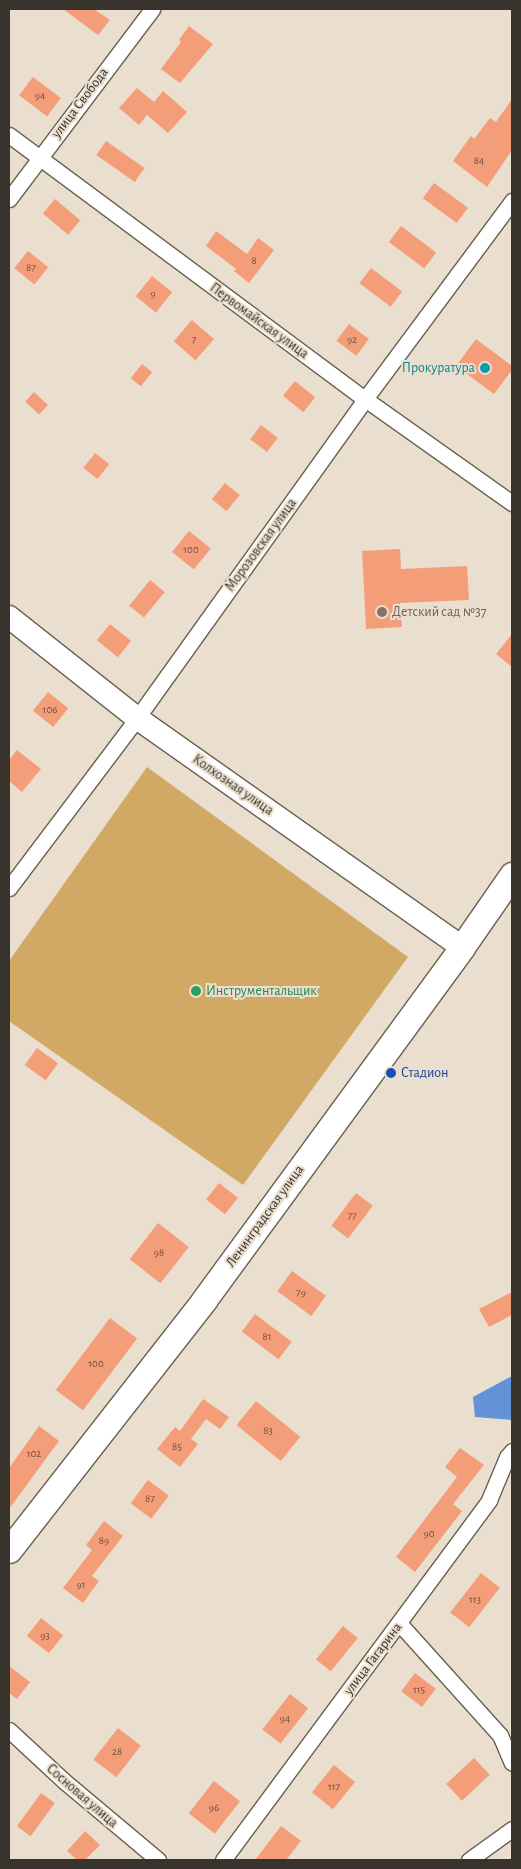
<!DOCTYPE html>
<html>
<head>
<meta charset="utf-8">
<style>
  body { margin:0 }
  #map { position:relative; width:521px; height:1869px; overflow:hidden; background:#eadfce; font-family:"Alegreya Sans",sans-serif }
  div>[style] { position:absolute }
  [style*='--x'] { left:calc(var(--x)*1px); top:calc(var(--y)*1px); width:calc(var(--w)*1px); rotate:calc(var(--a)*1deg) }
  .green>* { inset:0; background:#d1a864 }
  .water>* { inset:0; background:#6392d7 }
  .building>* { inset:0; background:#f49d79; transform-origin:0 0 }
  .roads { filter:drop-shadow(1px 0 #696051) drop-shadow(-1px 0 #696051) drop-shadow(0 1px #696051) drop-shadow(0 -1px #696051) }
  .minor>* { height:15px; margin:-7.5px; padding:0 7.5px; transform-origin:7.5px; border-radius:7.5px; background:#fff }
  .secondary>* { height:22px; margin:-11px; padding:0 11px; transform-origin:11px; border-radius:11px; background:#fff }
  .primary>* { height:25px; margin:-12.5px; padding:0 12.5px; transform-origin:12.5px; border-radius:12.5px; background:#fff }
  .dots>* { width:14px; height:14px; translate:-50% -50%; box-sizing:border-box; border:2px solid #eadfce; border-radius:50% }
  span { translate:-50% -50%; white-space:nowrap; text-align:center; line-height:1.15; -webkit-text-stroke:4px #eadfce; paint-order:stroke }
  .number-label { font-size:11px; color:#674e40 }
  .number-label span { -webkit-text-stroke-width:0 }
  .street-label { font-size:14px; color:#38342d }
  .culture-label { font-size:14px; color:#0d838f }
  .right { translate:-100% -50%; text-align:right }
  .education-label { font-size:14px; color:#785e54 }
  .left { translate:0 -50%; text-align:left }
  .leisure-label { font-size:14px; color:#27864d }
  .transit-label { font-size:14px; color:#164399 }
  .frame { position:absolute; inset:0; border:10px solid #38342d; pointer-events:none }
</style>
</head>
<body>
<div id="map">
  <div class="green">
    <i style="clip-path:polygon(147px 767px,408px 957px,243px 1185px,9px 1021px,9px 961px)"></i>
  </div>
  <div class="water">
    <i style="clip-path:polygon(512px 1376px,512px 1420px,475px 1417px,473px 1397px)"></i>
  </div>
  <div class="building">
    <i style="clip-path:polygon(63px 9px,94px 9px,110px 20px,98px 35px)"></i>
    <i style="clip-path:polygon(189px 26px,213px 44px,180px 83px,161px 69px,181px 42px,179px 40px)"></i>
    <i style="left:33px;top:77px;width:35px;height:23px;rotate:37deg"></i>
    <i style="clip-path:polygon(137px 88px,154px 102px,163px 91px,187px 112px,168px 133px,147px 115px,139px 125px,119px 108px)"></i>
    <i style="clip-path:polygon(512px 99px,512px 150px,487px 187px,453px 161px,471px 136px,474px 139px,490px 118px,496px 122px)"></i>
    <i style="left:106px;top:141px;width:47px;height:17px;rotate:35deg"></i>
    <i style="left:434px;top:183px;width:42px;height:19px;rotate:36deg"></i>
    <i style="left:55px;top:199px;width:33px;height:19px;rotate:40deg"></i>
    <i style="left:401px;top:226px;width:44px;height:20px;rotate:37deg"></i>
    <i style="clip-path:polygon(216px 231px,247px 254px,258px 238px,274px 250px,249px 283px,234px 271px,236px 269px,206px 246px)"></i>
    <i style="left:28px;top:251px;width:26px;height:22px;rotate:39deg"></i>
    <i style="left:371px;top:268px;width:39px;height:19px;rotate:37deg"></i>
    <i style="left:152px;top:276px;width:26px;height:26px;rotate:39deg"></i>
    <i style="left:192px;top:320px;width:29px;height:28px;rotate:41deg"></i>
    <i style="left:349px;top:324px;width:25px;height:21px;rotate:37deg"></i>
    <i style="clip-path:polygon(476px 339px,512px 366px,512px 370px,494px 394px,456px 366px)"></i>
    <i style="left:142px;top:364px;width:13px;height:18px;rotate:39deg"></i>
    <i style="left:295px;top:381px;width:26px;height:19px;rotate:39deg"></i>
    <i style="left:34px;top:392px;width:19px;height:13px;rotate:43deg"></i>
    <i style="left:261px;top:425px;width:21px;height:18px;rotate:37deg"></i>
    <i style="left:95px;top:453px;width:18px;height:19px;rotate:38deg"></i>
    <i style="left:225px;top:483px;width:19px;height:21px;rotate:39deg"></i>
    <i style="left:189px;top:531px;width:28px;height:27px;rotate:39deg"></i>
    <i style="clip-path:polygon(400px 549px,401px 569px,467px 566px,469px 600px,400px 603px,402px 627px,366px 629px,362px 551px)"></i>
    <i style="left:150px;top:580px;width:19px;height:33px;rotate:39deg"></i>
    <i style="left:110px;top:624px;width:27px;height:21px;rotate:39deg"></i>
    <i style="clip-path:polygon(512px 634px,512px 667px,496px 654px)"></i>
    <i style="left:48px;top:692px;width:26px;height:24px;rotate:39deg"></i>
    <i style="clip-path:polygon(17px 750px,41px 769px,22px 792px,9px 781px,9px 760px)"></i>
    <i style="left:37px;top:1048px;width:26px;height:21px;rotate:36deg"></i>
    <i style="left:219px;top:1183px;width:24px;height:21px;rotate:38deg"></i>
    <i style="left:356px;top:1193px;width:21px;height:41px;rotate:37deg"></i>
    <i style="left:158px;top:1223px;width:39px;height:46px;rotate:38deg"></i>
    <i style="left:292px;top:1271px;width:42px;height:25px;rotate:36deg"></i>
    <i style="clip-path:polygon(512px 1292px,512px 1315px,489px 1327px,479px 1309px)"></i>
    <i style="left:255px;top:1314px;width:46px;height:22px;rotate:37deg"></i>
    <i style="left:110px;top:1318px;width:34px;height:90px;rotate:37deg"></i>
    <i style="clip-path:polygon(203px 1399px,229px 1417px,220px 1429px,206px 1419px,191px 1439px,198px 1444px,180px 1467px,157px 1449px,175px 1427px,180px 1431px)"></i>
    <i style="left:256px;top:1401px;width:57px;height:31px;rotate:39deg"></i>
    <i style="clip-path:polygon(39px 1426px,59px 1441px,9px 1509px,9px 1468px)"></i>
    <i style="clip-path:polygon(460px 1448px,484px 1465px,453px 1504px,462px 1511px,415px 1572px,396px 1557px,457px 1477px,445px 1467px)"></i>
    <i style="left:148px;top:1480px;width:26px;height:29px;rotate:37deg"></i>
    <i style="clip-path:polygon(104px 1521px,123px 1536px,92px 1576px,99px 1581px,83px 1603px,63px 1588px,92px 1550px,86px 1545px)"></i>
    <i style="left:481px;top:1573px;width:24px;height:50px;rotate:38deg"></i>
    <i style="left:41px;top:1618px;width:28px;height:23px;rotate:38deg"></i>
    <i style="left:343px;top:1626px;width:19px;height:43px;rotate:39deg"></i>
    <i style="clip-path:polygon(9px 1666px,30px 1682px,17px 1699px,9px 1693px)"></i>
    <i style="left:415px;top:1673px;width:26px;height:23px;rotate:37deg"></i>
    <i style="left:290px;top:1694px;width:23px;height:45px;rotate:38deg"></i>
    <i style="left:118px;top:1728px;width:29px;height:40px;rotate:38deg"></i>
    <i style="left:474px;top:1758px;width:23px;height:38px;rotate:47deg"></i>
    <i style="left:334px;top:1765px;width:27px;height:35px;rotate:39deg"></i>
    <i style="left:214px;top:1781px;width:33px;height:41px;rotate:38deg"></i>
    <i style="left:41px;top:1793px;width:17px;height:41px;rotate:36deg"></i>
    <i style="clip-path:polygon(281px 1826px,301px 1841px,286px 1860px,255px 1860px)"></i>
    <i style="clip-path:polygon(85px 1831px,100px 1845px,85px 1860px,77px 1860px,67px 1851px)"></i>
  </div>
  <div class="roads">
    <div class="minor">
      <i style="--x:9;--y:135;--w:443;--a:36.6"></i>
      <i style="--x:365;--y:399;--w:180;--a:35.3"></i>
      <i style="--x:9;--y:199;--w:238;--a:-53"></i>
      <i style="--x:9;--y:888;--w:213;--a:-53"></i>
      <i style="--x:137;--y:718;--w:392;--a:-54.4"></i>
      <i style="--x:365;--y:399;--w:247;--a:-53.4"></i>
      <i style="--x:399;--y:1623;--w:151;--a:48"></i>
      <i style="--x:500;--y:1735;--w:30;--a:67"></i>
      <i style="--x:9;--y:1730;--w:75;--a:42.8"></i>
      <i style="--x:64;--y:1781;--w:123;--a:40"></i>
      <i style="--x:223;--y:1860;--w:448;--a:-53.5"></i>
      <i style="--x:489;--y:1500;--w:47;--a:-67.3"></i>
      <i style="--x:507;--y:1457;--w:8;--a:-50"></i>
      <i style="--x:469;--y:1860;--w:53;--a:-35.8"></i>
    </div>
    <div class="secondary">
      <i style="--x:9;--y:617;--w:163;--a:38.3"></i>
      <i style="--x:137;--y:718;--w:398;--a:35.2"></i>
    </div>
    <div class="primary">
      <i style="--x:9;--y:1550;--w:317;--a:-52"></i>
      <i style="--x:204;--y:1300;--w:437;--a:-53.8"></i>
      <i style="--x:462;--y:947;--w:88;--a:-55.2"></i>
    </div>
  </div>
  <div class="dots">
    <i style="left:485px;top:368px;background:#0f9aa8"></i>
    <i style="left:382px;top:612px;background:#8d6e63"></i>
    <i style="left:196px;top:991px;background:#2e9e5b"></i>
    <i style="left:391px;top:1073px;background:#1a4fb4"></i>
  </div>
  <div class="number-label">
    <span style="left:40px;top:96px">94</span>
    <span style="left:479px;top:161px">84</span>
    <span style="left:254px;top:261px">8</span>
    <span style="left:31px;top:268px">87</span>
    <span style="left:153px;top:294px">9</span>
    <span style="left:194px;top:340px">7</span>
    <span style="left:352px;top:340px">92</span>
    <span style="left:191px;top:550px">100</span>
    <span style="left:50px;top:710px">106</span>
    <span style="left:352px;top:1216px">77</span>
    <span style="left:159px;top:1253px">98</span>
    <span style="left:301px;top:1293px">79</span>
    <span style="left:267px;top:1337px">81</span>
    <span style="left:96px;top:1364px">100</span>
    <span style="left:268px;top:1431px">83</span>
    <span style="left:177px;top:1447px">85</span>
    <span style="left:34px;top:1454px">102</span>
    <span style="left:150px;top:1499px">87</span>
    <span style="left:429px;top:1534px">90</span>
    <span style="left:104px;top:1541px">89</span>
    <span style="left:81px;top:1585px">91</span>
    <span style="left:475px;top:1600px">113</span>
    <span style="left:45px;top:1636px">93</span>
    <span style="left:419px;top:1690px">115</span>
    <span style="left:285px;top:1719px">94</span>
    <span style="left:117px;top:1752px">28</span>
    <span style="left:334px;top:1787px">117</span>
    <span style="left:214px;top:1808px">96</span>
  </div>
  <div class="street-label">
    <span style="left:80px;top:103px;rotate:-53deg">улица Свобода</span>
    <span style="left:259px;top:321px;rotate:36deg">Первомайская улица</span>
    <span style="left:261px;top:545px;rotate:-54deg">Морозовская улица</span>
    <span style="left:233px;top:785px;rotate:35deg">Колхозная улица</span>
    <span style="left:265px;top:1216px;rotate:-54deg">Ленинградская улица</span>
    <span style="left:373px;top:1659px;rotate:-53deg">улица Гагарина</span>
    <span style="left:82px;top:1796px;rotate:41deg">Сосновая улица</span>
  </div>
  <div class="culture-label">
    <span class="right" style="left:475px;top:368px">Прокуратура</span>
  </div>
  <div class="education-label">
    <span class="left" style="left:392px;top:612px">Детский сад №37</span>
  </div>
  <div class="leisure-label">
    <span class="left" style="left:206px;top:991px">Инструментальщик</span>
  </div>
  <div class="transit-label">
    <span class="left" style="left:401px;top:1073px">Стадион</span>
  </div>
  <div class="frame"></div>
</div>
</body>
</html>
